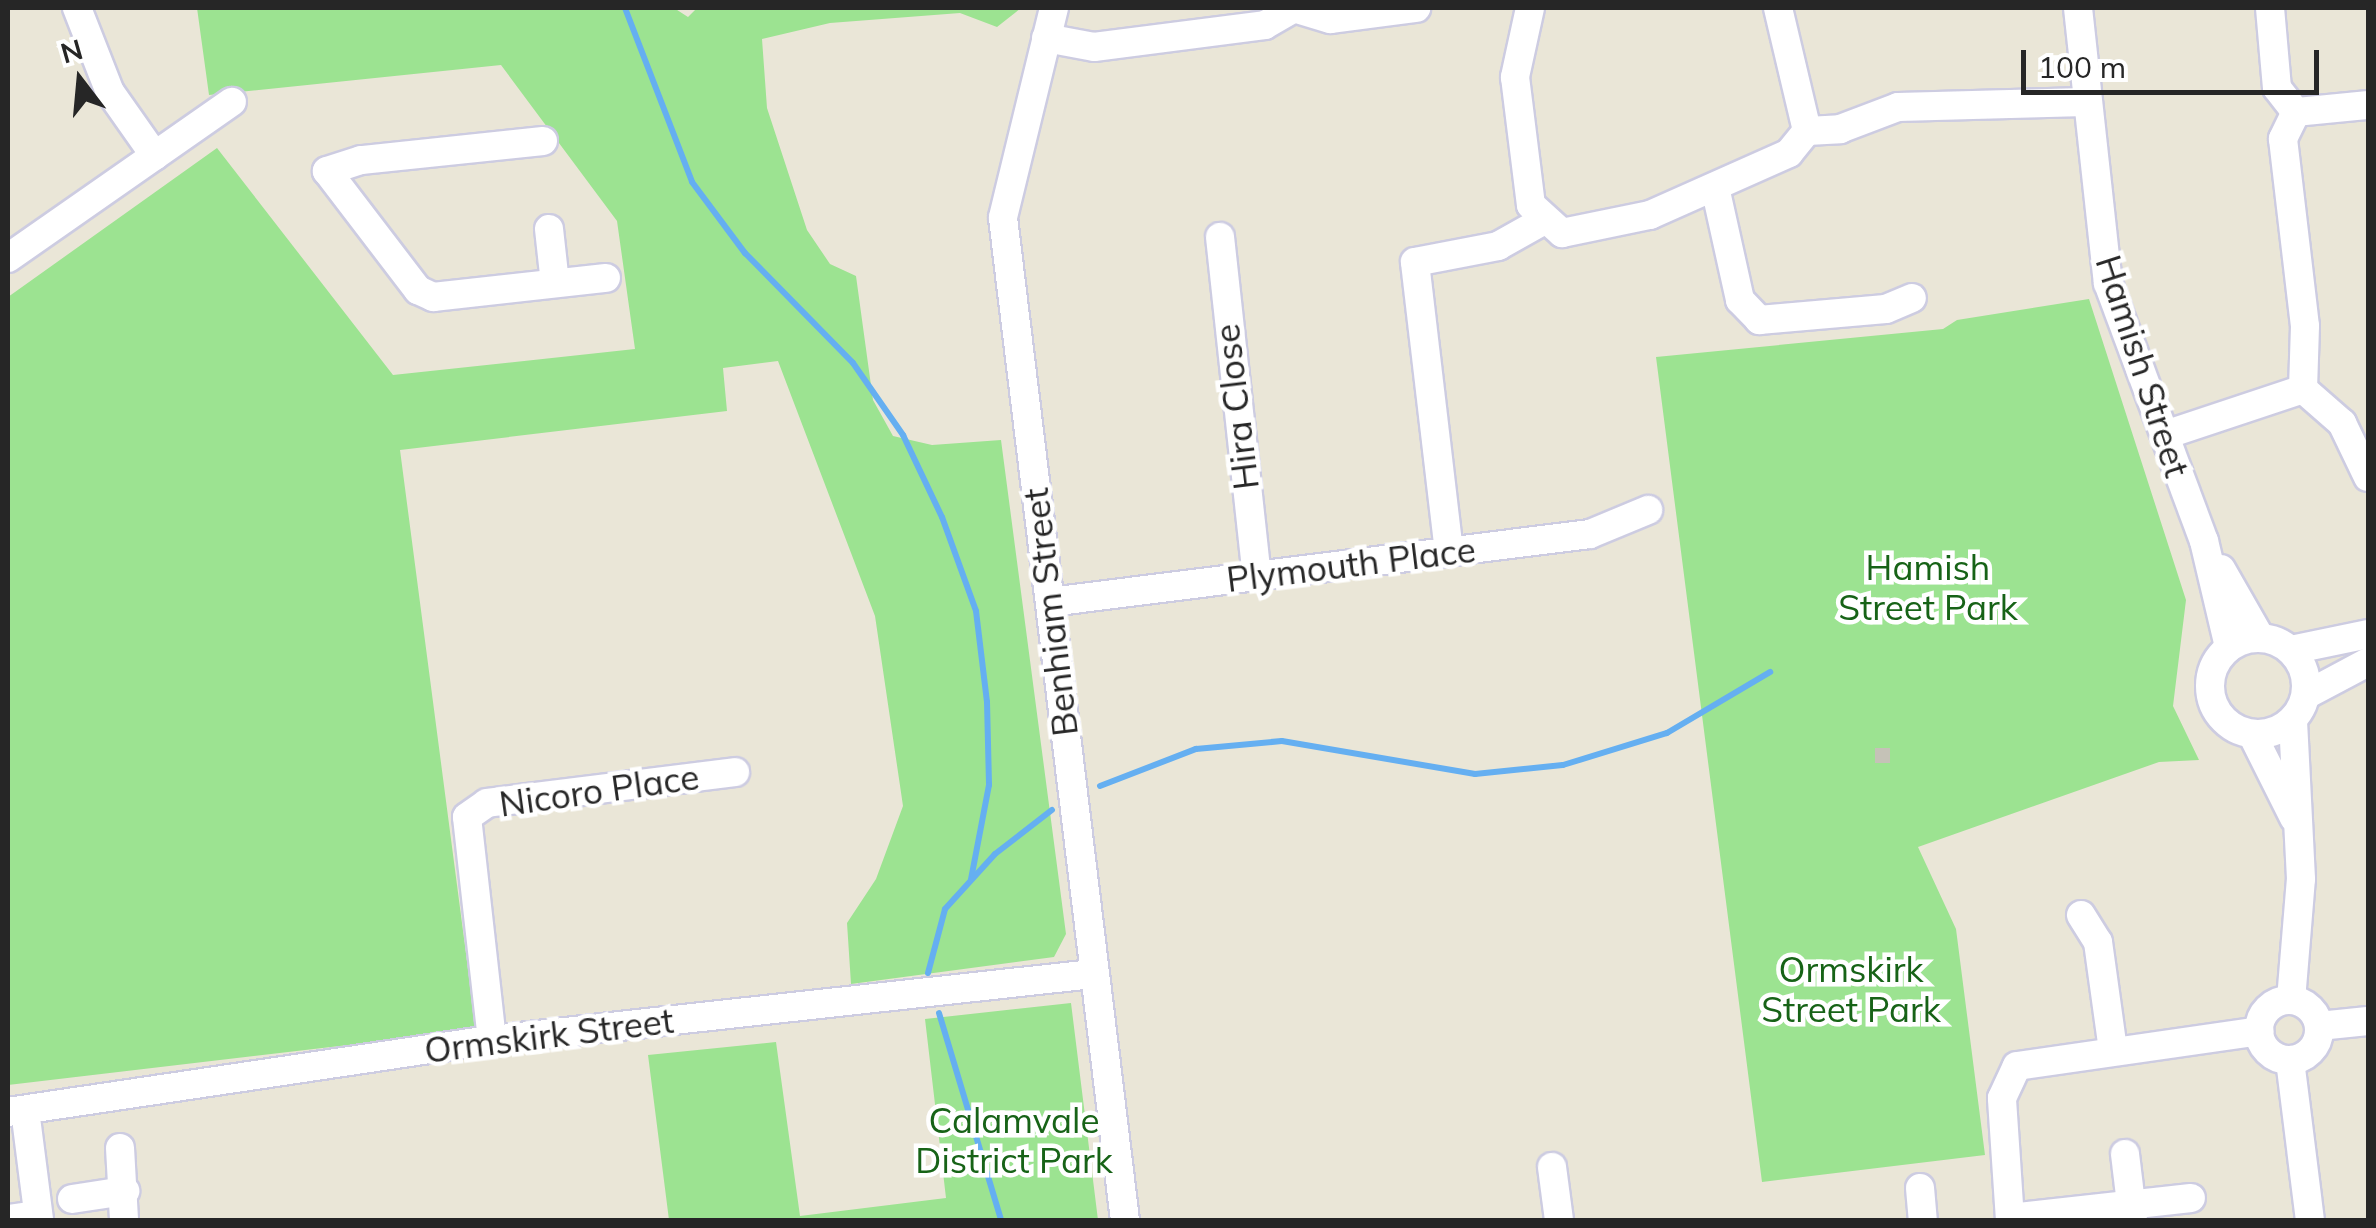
<!DOCTYPE html>
<html>
<head>
<meta charset="utf-8">
<style>
  body { margin:0 }
  #map { position:relative; width:2376px; height:1228px; overflow:hidden; background:#eae6d7; font-family:Mulish,sans-serif }
  div>[style] { position:absolute }
  [style*='--x'] { left:calc(var(--x)*1px); top:calc(var(--y)*1px); width:calc(var(--w)*1px); rotate:calc(var(--a)*1deg) }
  .green>* { inset:0; background:#9ce391 }
  .stream>* { height:6px; margin:-3px; padding:0 3px; transform-origin:3px; border-radius:3px; background:#65aff1 }
  .building>* { inset:0; background:#c5c2b7; transform-origin:0 0 }
  .roads { filter:drop-shadow(2px 0 #cdcce1) drop-shadow(-2px 0 #cdcce1) drop-shadow(0 2px #cdcce1) drop-shadow(0 -2px #cdcce1) }
  .minor>* { height:28px; margin:-14px; padding:0 14px; transform-origin:14px; border-radius:14px; background:#fff }
  .minor>.ring { margin:-14px; padding:0; box-sizing:content-box; background:none; border:28px solid #fff; border-radius:50% }
  span { translate:-50% -50%; white-space:nowrap; text-align:center; line-height:1.15; -webkit-text-stroke:9px #fff; paint-order:stroke }
  .street-label { font-size:35px; color:#262626 }
  .park-label { font-size:35px; color:#176317 }
  .frame { position:absolute; inset:0; border:10px solid #262626; pointer-events:none }
  .north { position:absolute; left:30px; top:30px; width:100px; height:100px; -webkit-text-stroke:8px #fff; paint-order:stroke; rotate:344deg; font-size:28px; font-weight:700; line-height:40px; text-align:center; color:#262626 }
  .north::after { content:''; display:block; margin:auto; width:35px; height:45px; background:#262626; clip-path:polygon(50% 0,100% 100%,50% 72%,0 100%) }
  .scale { position:absolute; left:2021px; top:50px; width:298px; height:45px; box-sizing:border-box; border:5px solid #262626; border-top:0; padding-left:12px; font-size:30px; line-height:35px; white-space:nowrap; color:#262626; -webkit-text-stroke:8px #fff; paint-order:stroke }
</style>
</head>
<body>
<div id="map">
  <div class="green">
    <i style="clip-path:polygon(197px 8px,674px 8px,688px 17px,697px 8px,1021px 8px,997px 27px,960px 13px,830px 23px,762px 39px,767px 108px,807px 230px,830px 264px,856px 276px,873px 400px,893px 436px,932px 445px,1001px 440px,1066px 934px,1054px 957px,851px 984px,847px 923px,876px 879px,903px 806px,875px 616px,778px 361px,723px 368px,727px 411px,400px 450px,476px 1030px,8px 1085px,8px 297px,217px 148px,393px 375px,635px 349px,617px 221px,501px 65px,209px 95px)"></i>
    <i style="clip-path:polygon(2089px 299px,2186px 600px,2173px 706px,2199px 760px,2159px 762px,1918px 847px,1956px 929px,1985px 1155px,1762px 1182px,1656px 357px,1943px 329px,1957px 320px)"></i>
    <i style="clip-path:polygon(1071px 1003px,1098px 1220px,669px 1220px,648px 1055px,776px 1042px,800px 1216px,946px 1198px,925px 1019px)"></i>
  </div>
  <div class="stream">
    <i style="--x:625;--y:8;--w:186;--a:68.9"></i>
    <i style="--x:692;--y:182;--w:89;--a:53.3"></i>
    <i style="--x:745;--y:253;--w:154;--a:45.5"></i>
    <i style="--x:853;--y:363;--w:88;--a:55.2"></i>
    <i style="--x:903;--y:435;--w:91;--a:64.6"></i>
    <i style="--x:942;--y:517;--w:100;--a:70.1"></i>
    <i style="--x:976;--y:611;--w:92;--a:83.1"></i>
    <i style="--x:987;--y:702;--w:83;--a:88.6"></i>
    <i style="--x:989;--y:785;--w:96;--a:100.8"></i>
    <i style="--x:1100;--y:786;--w:103;--a:-21.1"></i>
    <i style="--x:1196;--y:749;--w:86;--a:-5.3"></i>
    <i style="--x:1282;--y:741;--w:196;--a:9.7"></i>
    <i style="--x:1475;--y:774;--w:88;--a:-5.8"></i>
    <i style="--x:1563;--y:765;--w:109;--a:-17.1"></i>
    <i style="--x:1667;--y:733;--w:120;--a:-30.6"></i>
    <i style="--x:928;--y:973;--w:66;--a:-75.1"></i>
    <i style="--x:945;--y:909;--w:74;--a:-47.7"></i>
    <i style="--x:995;--y:854;--w:72;--a:-37.7"></i>
    <i style="--x:939;--y:1013;--w:216;--a:73.3"></i>
  </div>
  <div class="building">
    <i style="left:1875px;top:748px;width:15px;height:15px"></i>
  </div>
  <div class="roads">
    <div class="minor">
      <i style="--x:77;--y:8;--w:90;--a:68.6"></i>
      <i style="--x:110;--y:92;--w:78;--a:54.9"></i>
      <i style="--x:1054;--y:8;--w:216;--a:103.7"></i>
      <i style="--x:1003;--y:218;--w:1009;--a:83.06"></i>
      <i style="--x:1530;--y:8;--w:71;--a:102.3"></i>
      <i style="--x:1515;--y:77;--w:129;--a:82.9"></i>
      <i style="--x:1531;--y:205;--w:42;--a:42.1"></i>
      <i style="--x:1562;--y:233;--w:90;--a:-11.6"></i>
      <i style="--x:1650;--y:215;--w:152;--a:-24"></i>
      <i style="--x:1789;--y:153;--w:28;--a:-51"></i>
      <i style="--x:1807;--y:131;--w:33;--a:-3"></i>
      <i style="--x:1840;--y:129;--w:62;--a:-20.8"></i>
      <i style="--x:1898;--y:107;--w:187;--a:-1.5"></i>
      <i style="--x:1778;--y:8;--w:126;--a:76.7"></i>
      <i style="--x:2078;--y:8;--w:277;--a:83.8"></i>
      <i style="--x:2108;--y:283;--w:275;--a:69.6"></i>
      <i style="--x:2204;--y:541;--w:109;--a:76.7"></i>
      <i style="--x:2270;--y:8;--w:80;--a:85"></i>
      <i style="--x:2277;--y:88;--w:31;--a:52"></i>
      <i style="--x:2296;--y:112;--w:30;--a:116"></i>
      <i style="--x:2283;--y:139;--w:188;--a:83.3"></i>
      <i style="--x:2305;--y:326;--w:63;--a:91.8"></i>
      <i style="--x:1046;--y:38;--w:49;--a:10.6"></i>
      <i style="--x:1094;--y:47;--w:172;--a:-7.3"></i>
      <i style="--x:1265;--y:25;--w:34;--a:-30"></i>
      <i style="--x:1294;--y:8;--w:38;--a:17"></i>
      <i style="--x:1330;--y:19;--w:87;--a:-7.3"></i>
      <i style="--x:2296;--y:112;--w:72;--a:-5.6"></i>
      <i style="--x:543;--y:141;--w:183;--a:174"></i>
      <i style="--x:361;--y:160;--w:36;--a:162"></i>
      <i style="--x:327;--y:171;--w:150;--a:52.6"></i>
      <i style="--x:418;--y:290;--w:17;--a:25"></i>
      <i style="--x:433;--y:297;--w:174;--a:-6.3"></i>
      <i style="--x:1715;--y:187;--w:116;--a:77.5"></i>
      <i style="--x:1740;--y:300;--w:28;--a:46"></i>
      <i style="--x:1759;--y:320;--w:127;--a:-5"></i>
      <i style="--x:1886;--y:309;--w:28;--a:-23"></i>
      <i style="--x:549;--y:229;--w:54;--a:83.7"></i>
      <i style="--x:1220;--y:237;--w:341;--a:83.8"></i>
      <i style="--x:8;--y:258;--w:273;--a:-34.9"></i>
      <i style="--x:2165;--y:435;--w:145;--a:-18.4"></i>
      <i style="--x:2303;--y:389;--w:52;--a:41.1"></i>
      <i style="--x:2342;--y:423;--w:60;--a:64.3"></i>
      <i style="--x:1449;--y:552;--w:292;--a:-96.7"></i>
      <i style="--x:1415;--y:262;--w:85;--a:-10.9"></i>
      <i style="--x:1498;--y:246;--w:49;--a:-29.2"></i>
      <i style="--x:2221;--y:569;--w:78;--a:60.2"></i>
      <i style="--x:1050;--y:602;--w:544;--a:-7.18"></i>
      <i style="--x:1590;--y:534;--w:63;--a:-22.5"></i>
      <i class="ring" style="left:2210px;top:638px;width:68px;height:68px"></i>
      <i style="--x:2291;--y:650;--w:79;--a:-11.7"></i>
      <i style="--x:2306;--y:695;--w:70;--a:-28"></i>
      <i style="--x:2252;--y:734;--w:94;--a:63.4"></i>
      <i style="--x:2081;--y:915;--w:32;--a:58"></i>
      <i style="--x:2098;--y:942;--w:109;--a:82.1"></i>
      <i style="--x:2291;--y:1000;--w:121;--a:-85.3"></i>
      <i style="--x:2301;--y:879;--w:160;--a:-92.9"></i>
      <i class="ring" style="left:2259px;top:1000px;width:32px;height:32px"></i>
      <i style="--x:2319;--y:1026;--w:49;--a:-5.8"></i>
      <i style="--x:492;--y:1040;--w:224;--a:-96.4"></i>
      <i style="--x:467;--y:817;--w:24;--a:-35"></i>
      <i style="--x:487;--y:803;--w:250;--a:-7.1"></i>
      <i style="--x:2290;--y:1060;--w:161;--a:82.9"></i>
      <i style="--x:25;--y:1110;--w:111;--a:82.7"></i>
      <i style="--x:8;--y:1112;--w:489;--a:-8.5"></i>
      <i style="--x:492;--y:1040;--w:605;--a:-6.27"></i>
      <i style="--x:120;--y:1148;--w:72;--a:86.8"></i>
      <i style="--x:2125;--y:1154;--w:66;--a:83.1"></i>
      <i style="--x:1552;--y:1167;--w:53;--a:82.5"></i>
      <i style="--x:1920;--y:1188;--w:32;--a:85"></i>
      <i style="--x:72;--y:1199;--w:54;--a:-8.6"></i>
      <i style="--x:2010;--y:1218;--w:182;--a:-6.3"></i>
      <i style="--x:8;--y:1219;--w:30;--a:-8"></i>
      <i style="--x:2010;--y:1220;--w:122;--a:-93.8"></i>
      <i style="--x:2002;--y:1098;--w:35;--a:-65"></i>
      <i style="--x:2017;--y:1066;--w:245;--a:-8.2"></i>
    </div>
  </div>
  <div class="street-label">
    <span style="left:2143px;top:366px;rotate:72deg">Hamish Street</span>
    <span style="left:1236px;top:407px;rotate:-97deg">Hira Close</span>
    <span style="left:1351px;top:564px;rotate:-7deg">Plymouth Place</span>
    <span style="left:1050px;top:612px;rotate:-97deg">Benhiam Street</span>
    <span style="left:599px;top:790px;rotate:-8deg">Nicoro Place</span>
    <span style="left:549px;top:1035px;rotate:-7deg">Ormskirk Street</span>
  </div>
  <div class="park-label">
    <span style="left:1928px;top:587px">Hamish<br>Street Park</span>
    <span style="left:1851px;top:989px">Ormskirk<br>Street Park</span>
    <span style="left:1014px;top:1140px">Calamvale<br>District Park</span>
  </div>
  <div class="frame"></div>
  <div class="north">N</div>
  <div class="scale">100 m</div>
</div>
</body>
</html>
